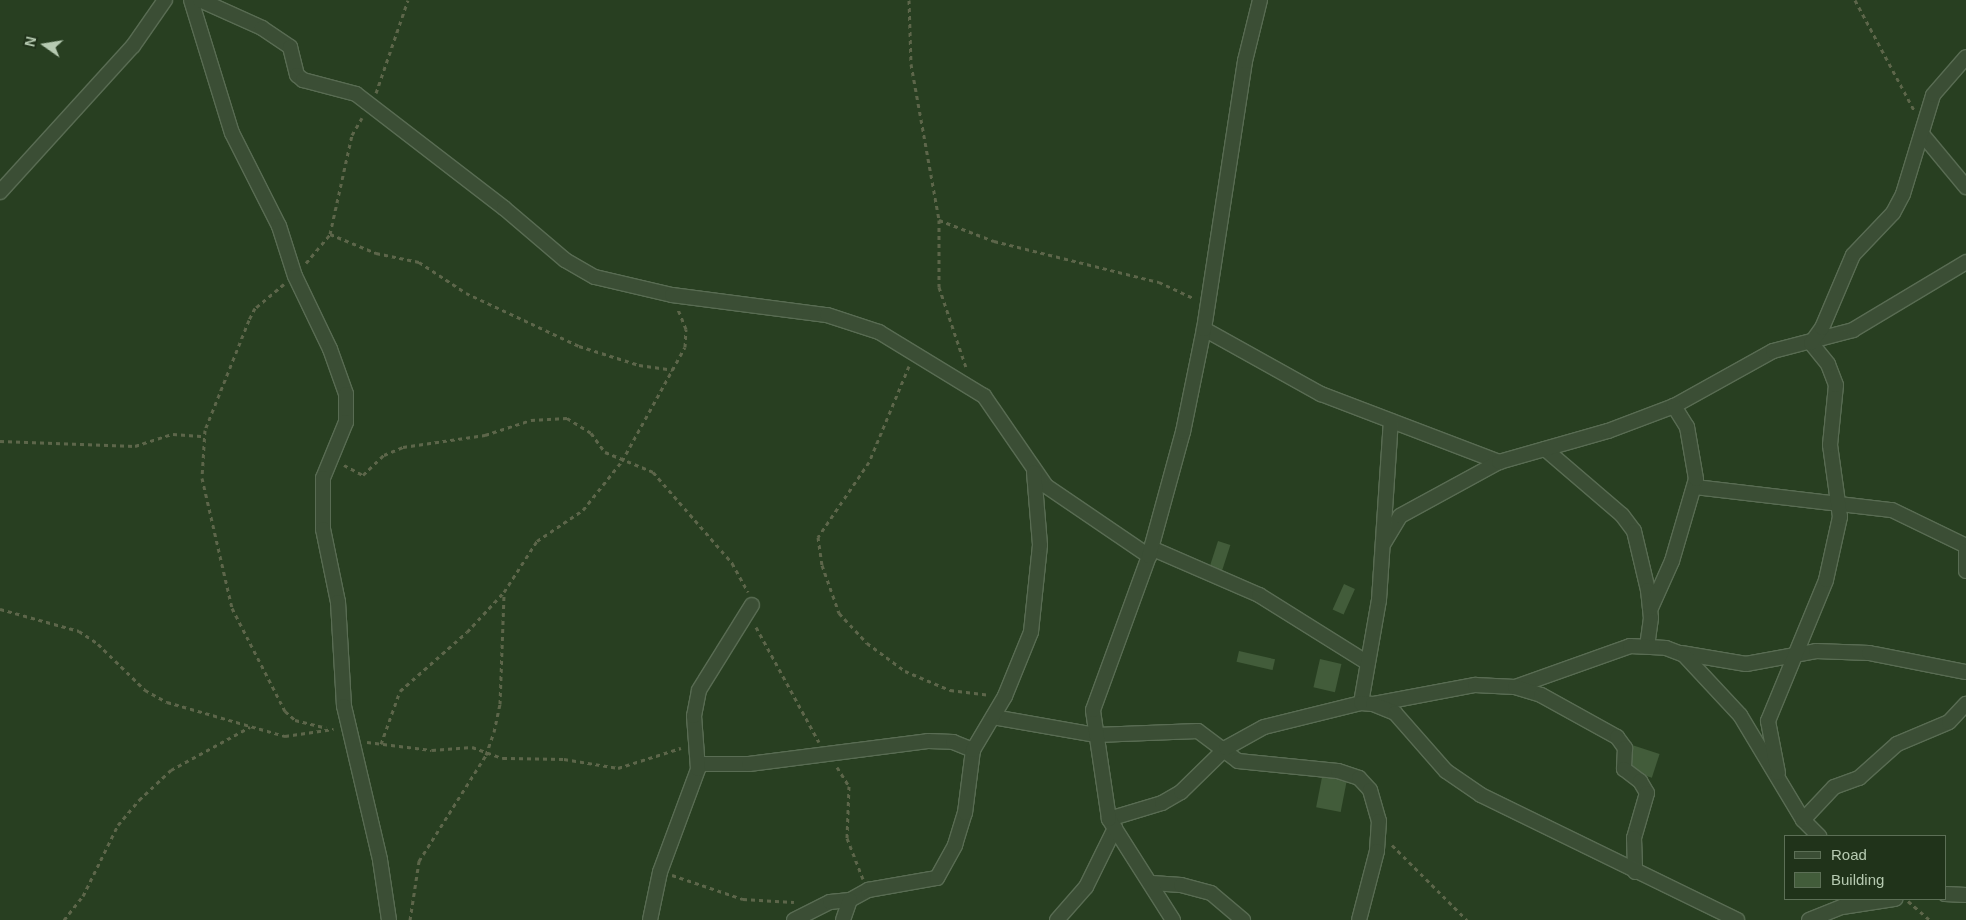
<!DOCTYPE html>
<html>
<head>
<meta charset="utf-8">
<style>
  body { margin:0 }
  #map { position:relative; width:1966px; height:920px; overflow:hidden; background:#283f21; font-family:Helvetica,sans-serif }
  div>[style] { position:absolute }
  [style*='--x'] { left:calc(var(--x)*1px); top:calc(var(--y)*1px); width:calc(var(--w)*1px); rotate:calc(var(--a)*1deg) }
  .building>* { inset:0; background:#425c3a; transform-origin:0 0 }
  .path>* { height:3px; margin-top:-1.5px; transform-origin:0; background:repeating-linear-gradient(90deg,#5d664a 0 4px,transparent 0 8px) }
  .roads { filter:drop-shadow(1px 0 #596c53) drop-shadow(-1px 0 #596c53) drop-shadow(0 1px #596c53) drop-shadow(0 -1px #596c53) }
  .minor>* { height:14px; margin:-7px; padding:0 7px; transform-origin:7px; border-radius:7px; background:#3b4e35 }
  span { translate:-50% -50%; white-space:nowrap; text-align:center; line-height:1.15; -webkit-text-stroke:4px #20331a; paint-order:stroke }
  .legend { position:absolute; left:1784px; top:835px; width:162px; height:65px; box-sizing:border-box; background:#20331a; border:1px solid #5c6f56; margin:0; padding:6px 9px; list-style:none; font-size:15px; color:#b6cab1 }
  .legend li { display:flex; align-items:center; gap:10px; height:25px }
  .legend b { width:25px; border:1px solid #5c6f56 }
  .north { position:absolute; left:20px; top:20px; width:50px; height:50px; -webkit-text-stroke:4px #20331a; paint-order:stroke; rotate:283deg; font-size:14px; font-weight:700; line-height:20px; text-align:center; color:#b6cab1 }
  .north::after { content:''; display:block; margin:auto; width:18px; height:22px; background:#b6cab1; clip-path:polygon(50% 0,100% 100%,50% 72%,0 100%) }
</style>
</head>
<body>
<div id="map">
  <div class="building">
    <i style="left:1218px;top:541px;width:13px;height:27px;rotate:18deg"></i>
    <i style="left:1344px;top:584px;width:12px;height:28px;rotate:24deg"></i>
    <i style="left:1239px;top:651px;width:37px;height:11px;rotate:13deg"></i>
    <i style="left:1320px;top:659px;width:22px;height:29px;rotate:13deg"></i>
    <i style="left:1632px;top:745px;width:29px;height:25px;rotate:18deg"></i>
    <i style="left:1323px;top:772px;width:25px;height:36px;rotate:11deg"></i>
  </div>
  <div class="path">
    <i style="--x:909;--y:0;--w:64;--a:88.2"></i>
    <i style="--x:911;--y:64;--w:158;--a:79.8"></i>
    <i style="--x:939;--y:220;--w:67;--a:90"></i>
    <i style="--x:939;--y:287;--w:84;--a:71.4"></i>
    <i style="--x:1855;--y:0;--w:125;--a:61.8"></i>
    <i style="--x:376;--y:93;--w:98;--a:-71"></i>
    <i style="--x:939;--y:220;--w:59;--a:20.9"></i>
    <i style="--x:994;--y:241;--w:170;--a:14"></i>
    <i style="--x:1159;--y:282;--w:38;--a:25"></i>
    <i style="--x:330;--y:234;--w:50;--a:22.4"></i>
    <i style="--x:376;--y:253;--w:44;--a:11.8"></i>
    <i style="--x:419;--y:262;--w:56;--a:33.4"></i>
    <i style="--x:466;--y:293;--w:125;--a:25.1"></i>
    <i style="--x:579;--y:346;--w:63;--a:17.6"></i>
    <i style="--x:639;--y:365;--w:34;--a:8"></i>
    <i style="--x:306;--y:263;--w:38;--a:-50"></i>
    <i style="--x:330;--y:234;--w:101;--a:-77.5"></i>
    <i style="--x:352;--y:135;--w:20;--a:-60"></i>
    <i style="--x:284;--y:284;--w:38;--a:140"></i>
    <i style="--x:255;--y:308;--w:13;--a:117"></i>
    <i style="--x:249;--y:320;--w:118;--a:111.8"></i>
    <i style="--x:205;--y:430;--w:48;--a:93.6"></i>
    <i style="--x:202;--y:478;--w:133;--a:77"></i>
    <i style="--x:232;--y:608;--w:116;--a:62.8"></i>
    <i style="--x:285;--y:711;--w:13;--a:42"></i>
    <i style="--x:295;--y:720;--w:32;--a:14"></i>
    <i style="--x:909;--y:366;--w:104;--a:112.6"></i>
    <i style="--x:869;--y:462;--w:91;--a:124.2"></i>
    <i style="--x:818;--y:537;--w:28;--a:82"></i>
    <i style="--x:822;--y:565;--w:51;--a:70.5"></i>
    <i style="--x:839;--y:613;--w:41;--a:47"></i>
    <i style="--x:867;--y:643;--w:47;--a:36.4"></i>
    <i style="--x:905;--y:671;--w:49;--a:22.9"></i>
    <i style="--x:950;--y:690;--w:39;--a:7"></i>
    <i style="--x:0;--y:441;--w:135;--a:2.1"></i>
    <i style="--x:135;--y:446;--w:40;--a:-18"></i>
    <i style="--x:173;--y:434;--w:31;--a:4"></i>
    <i style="--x:344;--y:465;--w:21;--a:28"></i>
    <i style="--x:363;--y:475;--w:29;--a:-44"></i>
    <i style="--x:384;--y:455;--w:21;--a:-23"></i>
    <i style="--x:403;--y:447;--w:83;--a:-8.3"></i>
    <i style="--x:485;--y:435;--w:48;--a:-18.1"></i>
    <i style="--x:531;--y:420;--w:36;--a:-3"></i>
    <i style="--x:567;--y:418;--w:28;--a:32"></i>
    <i style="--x:591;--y:433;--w:24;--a:54"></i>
    <i style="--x:605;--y:452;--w:52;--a:22.6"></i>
    <i style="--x:653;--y:472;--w:121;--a:49"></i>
    <i style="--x:732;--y:563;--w:33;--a:61"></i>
    <i style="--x:0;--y:609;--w:82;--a:15.6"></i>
    <i style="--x:79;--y:631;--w:23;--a:34"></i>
    <i style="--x:98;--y:644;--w:66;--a:44.4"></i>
    <i style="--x:145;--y:690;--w:25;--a:29"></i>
    <i style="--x:167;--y:702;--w:123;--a:16.1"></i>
    <i style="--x:285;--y:736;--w:49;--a:-8.1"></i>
    <i style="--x:756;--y:627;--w:131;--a:61.3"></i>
    <i style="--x:367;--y:742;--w:65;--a:7"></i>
    <i style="--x:432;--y:750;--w:40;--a:-4.3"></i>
    <i style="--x:472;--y:747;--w:33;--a:20"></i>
    <i style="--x:503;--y:758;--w:61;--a:0.9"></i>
    <i style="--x:564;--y:759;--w:55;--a:9.5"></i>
    <i style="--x:618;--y:768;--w:66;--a:-17.6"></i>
    <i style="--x:381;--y:744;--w:56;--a:-70.3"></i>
    <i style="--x:400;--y:691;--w:89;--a:-41.4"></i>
    <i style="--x:467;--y:632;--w:54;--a:-47.2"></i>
    <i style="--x:504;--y:592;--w:61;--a:-57.1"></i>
    <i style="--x:537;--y:541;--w:55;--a:-34"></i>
    <i style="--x:583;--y:510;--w:63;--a:-51.5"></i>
    <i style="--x:622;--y:461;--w:130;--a:-61.1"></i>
    <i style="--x:685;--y:347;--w:18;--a:-87"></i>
    <i style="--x:686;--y:329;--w:22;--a:-112"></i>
    <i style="--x:837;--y:767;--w:22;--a:58"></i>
    <i style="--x:849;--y:786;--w:52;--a:92.2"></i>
    <i style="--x:847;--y:838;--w:44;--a:68.7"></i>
    <i style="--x:1392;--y:845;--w:106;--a:45"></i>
    <i style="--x:672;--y:875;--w:75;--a:18.7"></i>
    <i style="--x:743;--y:899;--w:51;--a:3.4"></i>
    <i style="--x:1908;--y:901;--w:29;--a:41"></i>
    <i style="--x:64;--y:920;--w:31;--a:-52"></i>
    <i style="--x:83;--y:896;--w:79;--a:-63.8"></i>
    <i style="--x:118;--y:825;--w:33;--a:-50"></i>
    <i style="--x:139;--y:800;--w:44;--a:-43.2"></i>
    <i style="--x:171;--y:770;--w:90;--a:-28.6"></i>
    <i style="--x:410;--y:920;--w:60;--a:-81.3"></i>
    <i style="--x:419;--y:861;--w:125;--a:-57.7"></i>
    <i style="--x:486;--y:755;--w:24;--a:-71"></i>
    <i style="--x:494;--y:732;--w:29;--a:-78"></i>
    <i style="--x:500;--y:704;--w:111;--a:-87.9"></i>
  </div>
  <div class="roads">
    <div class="minor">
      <i style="--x:191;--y:0;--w:139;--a:72.9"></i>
      <i style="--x:232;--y:133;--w:104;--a:63.2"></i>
      <i style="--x:279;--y:226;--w:52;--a:72.3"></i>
      <i style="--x:295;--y:276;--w:81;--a:64.4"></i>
      <i style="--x:330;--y:349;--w:48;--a:70.4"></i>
      <i style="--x:346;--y:394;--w:28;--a:90"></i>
      <i style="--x:346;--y:422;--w:61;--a:112.3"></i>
      <i style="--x:323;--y:478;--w:51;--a:90"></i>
      <i style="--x:323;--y:529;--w:75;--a:78.4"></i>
      <i style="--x:338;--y:602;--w:104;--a:86.7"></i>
      <i style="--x:344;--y:706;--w:158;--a:76.8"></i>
      <i style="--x:380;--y:860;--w:61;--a:81.5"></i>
      <i style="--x:200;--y:0;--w:68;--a:24.3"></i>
      <i style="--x:262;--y:28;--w:34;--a:34"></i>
      <i style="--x:290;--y:47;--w:29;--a:76"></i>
      <i style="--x:297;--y:75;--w:8;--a:40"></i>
      <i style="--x:303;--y:80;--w:55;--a:14.8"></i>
      <i style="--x:356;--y:94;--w:187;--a:37.6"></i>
      <i style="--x:504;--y:208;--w:80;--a:40.4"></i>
      <i style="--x:565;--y:260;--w:34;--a:30"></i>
      <i style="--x:595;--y:277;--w:79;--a:13.2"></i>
      <i style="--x:672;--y:295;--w:156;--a:7.4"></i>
      <i style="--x:827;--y:315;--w:55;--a:18.1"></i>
      <i style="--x:879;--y:332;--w:123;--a:31.4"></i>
      <i style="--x:984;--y:396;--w:109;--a:55.4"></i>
      <i style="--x:1046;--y:486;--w:125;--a:34.2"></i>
      <i style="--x:1922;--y:134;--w:69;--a:50.3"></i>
      <i style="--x:0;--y:192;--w:197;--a:-47.7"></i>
      <i style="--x:133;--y:46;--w:56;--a:-55.2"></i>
      <i style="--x:1204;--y:329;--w:134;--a:29.1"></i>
      <i style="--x:1321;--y:394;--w:191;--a:20.9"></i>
      <i style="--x:1545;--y:449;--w:101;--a:40.6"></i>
      <i style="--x:1622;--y:515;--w:20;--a:53"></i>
      <i style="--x:1634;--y:531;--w:61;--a:76.7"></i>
      <i style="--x:1648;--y:590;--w:28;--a:84"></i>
      <i style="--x:1651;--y:618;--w:27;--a:98"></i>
      <i style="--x:1695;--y:487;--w:198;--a:6.7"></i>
      <i style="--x:1892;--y:510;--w:82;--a:25.9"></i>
      <i style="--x:1384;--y:543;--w:31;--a:-59"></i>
      <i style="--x:1400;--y:516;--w:113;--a:-28.6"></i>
      <i style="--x:1499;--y:462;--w:113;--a:-15.9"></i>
      <i style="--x:1608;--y:431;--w:71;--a:-20.7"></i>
      <i style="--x:1674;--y:406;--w:113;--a:-29.1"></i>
      <i style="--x:1773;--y:351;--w:83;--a:-14.7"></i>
      <i style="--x:1853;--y:330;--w:132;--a:-31"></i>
      <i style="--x:1151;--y:548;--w:118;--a:23.5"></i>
      <i style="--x:1259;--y:595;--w:128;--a:32"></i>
      <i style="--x:1966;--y:551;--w:20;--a:90"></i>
      <i style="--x:1651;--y:608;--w:51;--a:-65.9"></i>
      <i style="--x:1672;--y:561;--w:85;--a:-73.7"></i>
      <i style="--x:1696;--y:479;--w:53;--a:-99.8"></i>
      <i style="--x:1687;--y:427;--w:25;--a:-122"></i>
      <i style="--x:1681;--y:653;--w:66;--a:9.6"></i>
      <i style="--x:1746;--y:664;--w:71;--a:-10.5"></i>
      <i style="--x:1816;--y:651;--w:53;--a:2.2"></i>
      <i style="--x:1869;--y:653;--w:99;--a:11.1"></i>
      <i style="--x:1515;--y:687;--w:122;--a:-19.6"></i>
      <i style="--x:1630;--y:646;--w:36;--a:3"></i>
      <i style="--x:1666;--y:648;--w:19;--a:21"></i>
      <i style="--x:1684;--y:655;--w:82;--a:47"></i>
      <i style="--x:1740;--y:715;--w:122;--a:59"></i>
      <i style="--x:1803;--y:820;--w:23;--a:45"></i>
      <i style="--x:1361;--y:703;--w:105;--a:-80.1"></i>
      <i style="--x:1379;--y:600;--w:179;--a:-86.2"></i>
      <i style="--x:1374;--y:704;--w:103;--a:-10.7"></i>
      <i style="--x:1475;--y:685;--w:40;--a:2.9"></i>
      <i style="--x:1515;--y:687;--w:27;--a:17"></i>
      <i style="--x:1541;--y:695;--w:87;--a:28.9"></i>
      <i style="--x:1617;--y:737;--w:14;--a:54"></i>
      <i style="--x:1625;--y:748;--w:21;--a:93"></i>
      <i style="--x:1624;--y:769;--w:20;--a:37"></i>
      <i style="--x:1640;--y:781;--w:14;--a:60"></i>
      <i style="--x:1647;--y:793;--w:47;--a:106.1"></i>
      <i style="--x:1634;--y:838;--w:34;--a:88"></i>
      <i style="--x:993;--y:717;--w:105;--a:9.9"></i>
      <i style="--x:1096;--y:735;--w:102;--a:-2.2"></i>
      <i style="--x:1198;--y:731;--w:50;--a:36.9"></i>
      <i style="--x:1238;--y:761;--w:100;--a:5.7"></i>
      <i style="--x:1338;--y:771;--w:22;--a:18"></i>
      <i style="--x:1359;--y:778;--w:16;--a:47"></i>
      <i style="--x:1370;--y:790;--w:32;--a:74"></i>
      <i style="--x:1379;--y:821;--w:30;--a:94"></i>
      <i style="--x:1377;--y:851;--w:71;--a:104.6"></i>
      <i style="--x:699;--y:764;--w:50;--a:0"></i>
      <i style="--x:749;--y:764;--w:180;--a:-7.3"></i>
      <i style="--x:928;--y:741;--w:25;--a:2"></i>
      <i style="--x:953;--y:742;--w:22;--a:22"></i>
      <i style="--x:1778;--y:773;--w:53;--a:-100.9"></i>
      <i style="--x:1768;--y:721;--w:152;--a:-67.6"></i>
      <i style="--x:1826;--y:580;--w:65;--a:-77.5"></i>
      <i style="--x:1840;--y:517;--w:73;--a:-97.9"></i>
      <i style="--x:1830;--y:445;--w:60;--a:-84.3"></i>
      <i style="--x:1836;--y:385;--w:22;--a:-111"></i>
      <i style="--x:1828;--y:364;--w:27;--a:-129"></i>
      <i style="--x:1811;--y:343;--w:19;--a:-54"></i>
      <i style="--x:1822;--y:328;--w:79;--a:-67"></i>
      <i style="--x:1853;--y:255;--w:58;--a:-46.4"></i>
      <i style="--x:1893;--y:213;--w:21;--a:-62"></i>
      <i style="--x:1903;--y:194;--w:103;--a:-73.1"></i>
      <i style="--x:1933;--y:95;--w:50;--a:-49"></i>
      <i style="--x:1109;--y:819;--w:55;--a:-16.8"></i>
      <i style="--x:1162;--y:803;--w:22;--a:-30"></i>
      <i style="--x:1181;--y:792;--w:63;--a:-44.4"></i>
      <i style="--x:1226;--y:748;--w:43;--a:-28.9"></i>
      <i style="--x:1264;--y:727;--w:100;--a:-13.9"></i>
      <i style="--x:1361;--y:703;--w:12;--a:5"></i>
      <i style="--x:1373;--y:704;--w:24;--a:22"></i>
      <i style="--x:1395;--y:713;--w:77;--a:48.7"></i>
      <i style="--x:1446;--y:771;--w:42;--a:34.4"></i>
      <i style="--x:1481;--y:795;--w:285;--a:26"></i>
      <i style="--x:1803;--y:820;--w:45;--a:-46.8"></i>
      <i style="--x:1834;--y:787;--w:27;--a:-20"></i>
      <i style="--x:1859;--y:778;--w:51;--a:-41.8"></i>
      <i style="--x:1897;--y:744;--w:56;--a:-22.9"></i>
      <i style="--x:1949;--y:722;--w:25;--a:-47"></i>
      <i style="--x:1152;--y:883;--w:29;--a:4"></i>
      <i style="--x:1181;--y:885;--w:31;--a:15"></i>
      <i style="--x:1211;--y:893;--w:42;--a:40.2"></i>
      <i style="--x:1945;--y:894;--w:21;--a:3"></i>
      <i style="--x:650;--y:920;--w:49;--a:-78.2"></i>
      <i style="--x:660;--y:872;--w:110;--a:-69.7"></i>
      <i style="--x:698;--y:769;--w:53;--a:-94.3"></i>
      <i style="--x:694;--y:716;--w:26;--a:-79"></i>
      <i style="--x:699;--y:690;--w:100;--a:-58.1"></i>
      <i style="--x:794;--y:920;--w:40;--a:-26.6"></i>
      <i style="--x:830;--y:902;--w:20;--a:-6"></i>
      <i style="--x:850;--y:900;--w:21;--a:-29"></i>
      <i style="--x:868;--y:890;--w:70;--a:-9.9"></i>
      <i style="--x:937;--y:878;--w:38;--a:-61"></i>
      <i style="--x:955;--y:845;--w:34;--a:-73"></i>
      <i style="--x:965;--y:813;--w:64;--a:-82.8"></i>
      <i style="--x:973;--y:750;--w:63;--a:-59.3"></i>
      <i style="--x:1005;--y:696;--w:69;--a:-67.9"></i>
      <i style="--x:1031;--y:632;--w:87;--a:-84.1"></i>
      <i style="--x:1040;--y:545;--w:73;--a:-94.7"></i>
      <i style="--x:843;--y:920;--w:21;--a:-71"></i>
      <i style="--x:1057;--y:920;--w:44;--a:-48.7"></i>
      <i style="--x:1086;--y:887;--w:66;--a:-63.8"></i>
      <i style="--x:1173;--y:920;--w:120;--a:-122.4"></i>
      <i style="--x:1109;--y:819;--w:110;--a:-98.4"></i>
      <i style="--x:1093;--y:710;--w:164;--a:-70"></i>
      <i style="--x:1149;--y:556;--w:129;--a:-74.7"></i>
      <i style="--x:1183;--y:432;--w:105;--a:-78.5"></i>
      <i style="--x:1204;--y:329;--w:271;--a:-81.3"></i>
      <i style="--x:1245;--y:61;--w:63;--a:-76.2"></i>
      <i style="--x:1809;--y:920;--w:35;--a:-22"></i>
      <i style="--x:1842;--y:907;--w:54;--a:-8.6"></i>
    </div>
  </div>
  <ul class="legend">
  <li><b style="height:6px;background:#3b4e35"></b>Road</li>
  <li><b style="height:14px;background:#425c3a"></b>Building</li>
  </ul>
  <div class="north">N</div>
</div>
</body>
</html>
